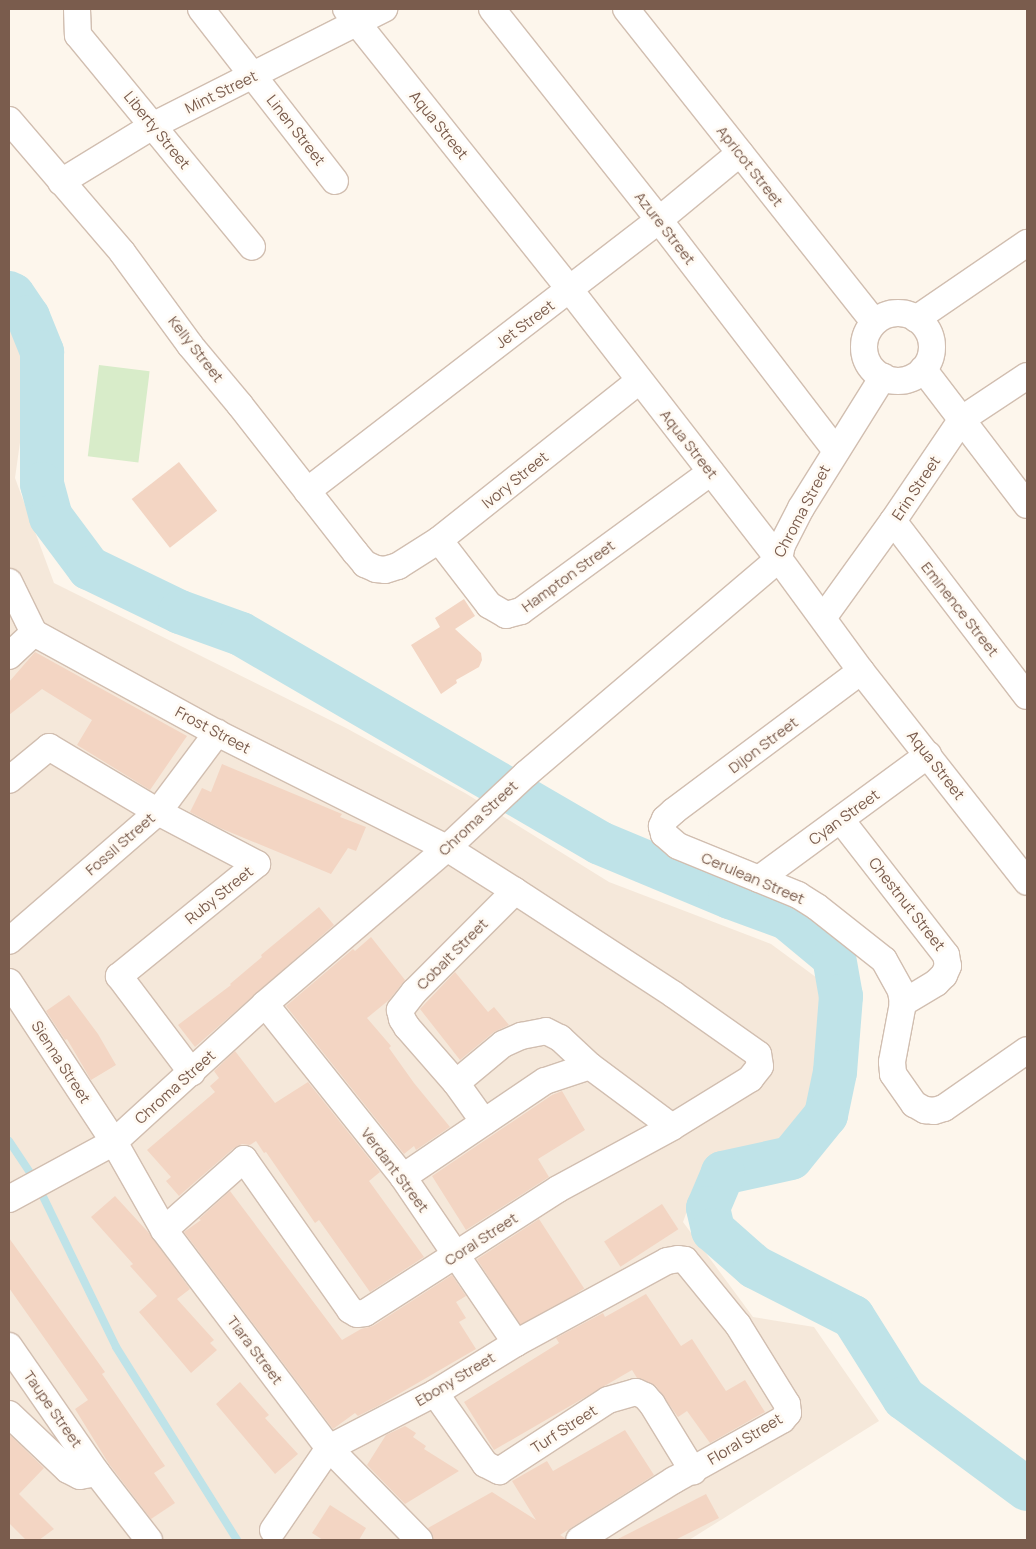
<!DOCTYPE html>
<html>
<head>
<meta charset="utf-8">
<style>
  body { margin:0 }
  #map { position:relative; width:1036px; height:1549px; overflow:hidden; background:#fdf6ec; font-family:Manrope,sans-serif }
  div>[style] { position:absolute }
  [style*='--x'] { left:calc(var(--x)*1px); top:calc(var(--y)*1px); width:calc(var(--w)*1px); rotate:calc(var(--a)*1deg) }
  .residential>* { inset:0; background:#f5e8da }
  .green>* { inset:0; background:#d8ecc9; transform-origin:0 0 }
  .stream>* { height:8px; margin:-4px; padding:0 4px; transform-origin:4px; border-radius:4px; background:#bfe3e8 }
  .river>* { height:44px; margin:-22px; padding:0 22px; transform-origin:22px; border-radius:22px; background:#bfe3e8 }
  .building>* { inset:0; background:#f3d5c3; transform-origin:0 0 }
  .roads { filter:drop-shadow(1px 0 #d1beb0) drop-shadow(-1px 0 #d1beb0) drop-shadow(0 1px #d1beb0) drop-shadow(0 -1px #d1beb0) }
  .minor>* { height:26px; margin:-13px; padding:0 13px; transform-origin:13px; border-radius:13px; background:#fff }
  .minor>.ring { margin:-13px; padding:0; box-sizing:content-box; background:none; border:26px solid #fff; border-radius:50% }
  span { translate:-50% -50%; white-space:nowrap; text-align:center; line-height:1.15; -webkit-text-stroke:5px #fffaf3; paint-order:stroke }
  .street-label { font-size:15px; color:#7a5c4d }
  .frame { position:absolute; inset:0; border:10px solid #7a5c4d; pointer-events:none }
</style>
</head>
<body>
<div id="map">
  <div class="residential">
    <i style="clip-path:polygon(9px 322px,13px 323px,31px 364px,15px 478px,54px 583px,346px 728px,465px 793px,609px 882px,771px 944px,832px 989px,807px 1118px,787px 1144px,706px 1159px,683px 1222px,753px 1317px,814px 1327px,879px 1421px,689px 1540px,9px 1540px)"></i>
  </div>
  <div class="green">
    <i style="left:99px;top:365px;width:51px;height:92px;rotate:7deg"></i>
  </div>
  <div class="stream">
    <i style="--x:9;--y:1141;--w:47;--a:56.3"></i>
    <i style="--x:35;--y:1180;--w:186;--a:64.1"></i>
    <i style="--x:116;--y:1347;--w:228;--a:57.9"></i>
  </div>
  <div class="river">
    <i style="--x:9;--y:293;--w:4;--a:27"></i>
    <i style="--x:13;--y:295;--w:27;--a:56"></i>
    <i style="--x:28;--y:317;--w:38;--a:68"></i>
    <i style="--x:42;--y:352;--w:132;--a:90"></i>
    <i style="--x:42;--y:484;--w:34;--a:75"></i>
    <i style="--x:51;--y:517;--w:64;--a:53.3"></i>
    <i style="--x:89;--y:568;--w:101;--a:25.8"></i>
    <i style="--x:180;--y:612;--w:65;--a:19.8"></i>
    <i style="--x:241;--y:634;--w:415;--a:30.2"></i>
    <i style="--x:600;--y:843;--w:141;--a:22.6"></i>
    <i style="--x:730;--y:897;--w:61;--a:20.2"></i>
    <i style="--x:787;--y:918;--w:61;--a:39.7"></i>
    <i style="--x:834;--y:957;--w:40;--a:80"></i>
    <i style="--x:841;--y:996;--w:76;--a:94.5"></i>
    <i style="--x:835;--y:1072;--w:44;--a:101.8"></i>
    <i style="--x:826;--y:1115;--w:55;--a:129.1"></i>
    <i style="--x:791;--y:1158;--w:70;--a:167.6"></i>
    <i style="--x:723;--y:1173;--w:38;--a:113"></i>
    <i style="--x:708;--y:1208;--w:23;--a:77"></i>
    <i style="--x:713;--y:1230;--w:56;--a:41.4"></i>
    <i style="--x:755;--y:1267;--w:110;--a:27"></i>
    <i style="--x:853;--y:1317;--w:96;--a:57.8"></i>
    <i style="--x:904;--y:1398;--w:153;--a:36.5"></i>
  </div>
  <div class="building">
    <i style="left:179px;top:462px;width:62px;height:60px;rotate:52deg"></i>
    <i style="clip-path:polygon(464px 599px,475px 616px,455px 629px,481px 653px,482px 660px,479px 667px,456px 680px,457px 683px,441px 694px,411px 645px,440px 627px,435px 618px)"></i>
    <i style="clip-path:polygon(35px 652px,187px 736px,150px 790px,77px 745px,92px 720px,42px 689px,9px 715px,9px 682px)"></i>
    <i style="clip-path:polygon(222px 764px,342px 814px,340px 817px,366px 827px,356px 851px,348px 848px,331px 874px,220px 828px,190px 812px,202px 788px,211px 792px)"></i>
    <i style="clip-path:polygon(319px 907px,334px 925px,195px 1047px,178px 1025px,231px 985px,230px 984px,262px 957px,261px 955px)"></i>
    <i style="clip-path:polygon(371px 937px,405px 980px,389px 1000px,367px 1018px,391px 1046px,389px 1048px,414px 1083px,450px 1127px,416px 1150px,414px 1146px,404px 1154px,286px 1006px,353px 949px,355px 951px)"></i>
    <i style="clip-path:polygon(455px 972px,488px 1012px,494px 1007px,509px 1025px,494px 1032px,460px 1060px,420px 1009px)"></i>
    <i style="clip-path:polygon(69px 995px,98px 1034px,116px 1065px,91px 1080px,67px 1039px,65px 1040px,46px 1011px)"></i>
    <i style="clip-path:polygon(235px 1051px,275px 1103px,308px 1082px,380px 1172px,369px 1181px,424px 1257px,370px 1292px,319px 1220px,315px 1223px,266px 1152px,264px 1153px,256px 1141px,250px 1145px,242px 1144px,234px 1148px,179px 1196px,166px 1181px,171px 1177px,147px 1150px,215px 1092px,210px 1086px,219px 1078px,214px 1071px)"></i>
    <i style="clip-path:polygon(562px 1091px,585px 1130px,538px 1159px,549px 1177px,466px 1230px,432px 1176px,552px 1095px)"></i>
    <i style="clip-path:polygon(230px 1191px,342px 1340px,361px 1329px,373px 1326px,452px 1275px,466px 1296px,456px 1302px,466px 1318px,459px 1322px,476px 1349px,378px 1406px,358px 1416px,355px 1413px,333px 1429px,184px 1232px,201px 1220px,199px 1219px)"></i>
    <i style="clip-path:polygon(115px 1196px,148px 1232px,190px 1289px,177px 1299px,214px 1340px,210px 1343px,217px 1350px,191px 1373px,139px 1312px,157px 1296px,130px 1266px,133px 1264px,91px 1217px)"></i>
    <i style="left:662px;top:1204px;width:30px;height:69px;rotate:57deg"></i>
    <i style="left:539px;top:1219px;width:83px;height:74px;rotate:57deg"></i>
    <i style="clip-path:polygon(9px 1238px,105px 1372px,102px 1374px,165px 1466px,154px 1473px,175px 1503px,151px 1519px,109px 1464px,75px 1409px,88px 1400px,9px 1288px)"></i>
    <i style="clip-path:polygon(646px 1294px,681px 1346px,692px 1339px,726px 1391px,745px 1380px,765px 1412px,710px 1443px,687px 1411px,678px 1417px,656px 1386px,637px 1378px,632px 1370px,494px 1450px,464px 1402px,559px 1343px,556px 1338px,603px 1313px,605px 1317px)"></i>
    <i style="clip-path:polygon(240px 1382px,269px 1415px,265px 1418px,298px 1454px,275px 1474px,216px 1404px)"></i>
    <i style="clip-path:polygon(405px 1426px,416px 1433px,413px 1437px,426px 1446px,424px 1449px,459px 1471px,405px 1504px,367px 1465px,386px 1435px)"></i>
    <i style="clip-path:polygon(625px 1430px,654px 1475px,560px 1535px,565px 1538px,564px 1540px,434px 1540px,428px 1528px,492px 1492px,536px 1520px,512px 1481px,547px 1461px,553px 1471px)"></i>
    <i style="clip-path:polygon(9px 1434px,44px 1468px,19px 1494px,54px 1529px,39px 1540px,26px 1540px,9px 1523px)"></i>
    <i style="clip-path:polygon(706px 1494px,719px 1518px,675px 1540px,616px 1540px)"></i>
    <i style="clip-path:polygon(330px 1505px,366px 1528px,359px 1540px,323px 1540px,312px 1533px)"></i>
  </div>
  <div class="roads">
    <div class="minor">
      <i style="--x:77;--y:9;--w:26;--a:88"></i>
      <i style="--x:78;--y:35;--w:274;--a:50.6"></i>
      <i style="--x:201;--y:9;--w:218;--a:52.1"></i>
      <i style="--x:346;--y:9;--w:359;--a:51.4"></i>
      <i style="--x:570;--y:290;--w:341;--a:52.2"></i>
      <i style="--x:779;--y:559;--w:139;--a:53.8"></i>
      <i style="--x:861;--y:671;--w:268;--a:51.8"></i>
      <i style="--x:492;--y:9;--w:269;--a:51.6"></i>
      <i style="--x:659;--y:220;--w:291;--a:52.5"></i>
      <i style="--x:626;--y:9;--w:399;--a:51.6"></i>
      <i style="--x:9;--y:120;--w:174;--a:49.4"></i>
      <i style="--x:122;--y:252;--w:115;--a:53.8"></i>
      <i style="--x:190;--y:345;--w:78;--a:50.2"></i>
      <i style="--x:240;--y:405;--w:187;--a:52"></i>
      <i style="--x:355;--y:552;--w:16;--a:50"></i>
      <i style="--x:365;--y:564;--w:12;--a:24"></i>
      <i style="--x:376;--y:569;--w:9;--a:6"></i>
      <i style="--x:385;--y:570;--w:14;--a:-17"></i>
      <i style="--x:398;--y:566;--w:49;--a:-32.4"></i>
      <i style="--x:439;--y:540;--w:256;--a:-38.5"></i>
      <i style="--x:61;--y:182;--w:109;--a:-31.5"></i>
      <i style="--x:154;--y:125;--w:258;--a:-26.8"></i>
      <i class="ring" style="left:864px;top:313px;width:42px;height:42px"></i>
      <i style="--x:916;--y:319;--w:135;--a:-34.4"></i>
      <i style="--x:923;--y:369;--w:171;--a:52.6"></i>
      <i style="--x:307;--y:491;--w:444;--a:-37.6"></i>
      <i style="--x:659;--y:220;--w:105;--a:-39.6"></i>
      <i style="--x:893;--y:521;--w:220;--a:52.6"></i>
      <i style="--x:439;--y:540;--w:82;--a:52.4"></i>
      <i style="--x:489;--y:605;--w:20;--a:30"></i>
      <i style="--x:506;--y:615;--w:16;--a:-15"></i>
      <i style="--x:521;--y:611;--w:235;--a:-36.2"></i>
      <i style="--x:9;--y:582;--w:57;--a:63.9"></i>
      <i style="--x:34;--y:633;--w:209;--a:28.7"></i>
      <i style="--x:217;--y:733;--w:257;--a:26.6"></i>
      <i style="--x:447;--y:848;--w:80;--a:32.3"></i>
      <i style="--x:515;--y:891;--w:143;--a:135"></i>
      <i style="--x:414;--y:992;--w:23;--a:128"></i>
      <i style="--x:400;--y:1010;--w:9;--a:77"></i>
      <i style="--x:402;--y:1019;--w:9;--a:58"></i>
      <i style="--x:407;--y:1027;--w:74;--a:48.8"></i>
      <i style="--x:456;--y:1083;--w:48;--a:54.3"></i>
      <i style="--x:823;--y:618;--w:120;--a:-54.2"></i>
      <i style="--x:893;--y:521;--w:123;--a:-55.9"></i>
      <i style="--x:962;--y:419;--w:78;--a:-33.5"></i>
      <i style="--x:9;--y:656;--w:34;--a:-43"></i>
      <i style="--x:861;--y:671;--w:234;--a:143.2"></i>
      <i style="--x:674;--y:811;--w:12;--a:138"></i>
      <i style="--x:665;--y:819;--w:8;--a:113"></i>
      <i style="--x:662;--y:826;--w:8;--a:76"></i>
      <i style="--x:664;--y:834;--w:18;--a:41"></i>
      <i style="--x:678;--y:846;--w:130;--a:22.2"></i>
      <i style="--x:798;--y:895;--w:22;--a:32"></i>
      <i style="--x:817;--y:907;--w:85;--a:38.3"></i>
      <i style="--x:884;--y:960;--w:35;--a:61"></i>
      <i style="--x:901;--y:991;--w:12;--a:81"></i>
      <i style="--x:903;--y:1003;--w:60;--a:100.6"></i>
      <i style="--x:892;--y:1062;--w:12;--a:85"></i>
      <i style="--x:893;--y:1074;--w:37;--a:55"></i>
      <i style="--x:914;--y:1104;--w:13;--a:29"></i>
      <i style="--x:925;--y:1110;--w:9;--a:6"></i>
      <i style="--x:934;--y:1111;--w:10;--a:-17"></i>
      <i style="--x:944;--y:1108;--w:101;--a:-34.9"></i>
      <i style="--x:9;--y:780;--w:52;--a:-39.5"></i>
      <i style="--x:49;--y:747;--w:127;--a:30.8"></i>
      <i style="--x:158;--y:812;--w:112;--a:27.7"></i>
      <i style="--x:257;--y:864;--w:178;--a:140.9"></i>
      <i style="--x:119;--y:976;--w:121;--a:53"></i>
      <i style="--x:841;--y:820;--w:171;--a:52.1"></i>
      <i style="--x:946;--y:955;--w:11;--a:80"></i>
      <i style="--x:948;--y:966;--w:10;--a:114"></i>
      <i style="--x:944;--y:975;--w:11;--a:135"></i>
      <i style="--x:936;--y:983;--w:39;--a:149"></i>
      <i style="--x:759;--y:879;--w:210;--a:-36.3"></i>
      <i style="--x:9;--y:941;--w:197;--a:-40.9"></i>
      <i style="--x:158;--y:812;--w:99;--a:-53.2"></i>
      <i style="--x:9;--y:982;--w:191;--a:56.7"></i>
      <i style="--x:114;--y:1142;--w:101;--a:60.4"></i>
      <i style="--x:164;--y:1230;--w:273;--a:52.9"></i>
      <i style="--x:329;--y:1448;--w:129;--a:45.6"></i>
      <i style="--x:265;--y:1004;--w:221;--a:51.4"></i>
      <i style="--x:403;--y:1177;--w:201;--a:55.8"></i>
      <i style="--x:456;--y:1083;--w:61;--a:-39.7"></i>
      <i style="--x:503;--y:1044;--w:20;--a:-24"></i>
      <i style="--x:521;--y:1036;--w:25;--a:-11"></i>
      <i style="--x:546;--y:1031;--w:16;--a:27"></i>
      <i style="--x:560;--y:1038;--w:41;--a:43"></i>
      <i style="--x:590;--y:1066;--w:102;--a:36.6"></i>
      <i style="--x:403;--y:1177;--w:171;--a:-34.1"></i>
      <i style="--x:545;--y:1081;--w:47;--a:-18.4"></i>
      <i style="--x:9;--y:1199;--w:119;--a:-28.5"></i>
      <i style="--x:114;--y:1142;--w:205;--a:-42.4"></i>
      <i style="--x:265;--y:1004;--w:240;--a:-40.6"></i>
      <i style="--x:447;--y:848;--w:108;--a:-43.1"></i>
      <i style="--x:526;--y:774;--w:332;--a:-40.4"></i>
      <i style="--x:779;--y:559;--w:14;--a:-78"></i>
      <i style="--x:782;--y:545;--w:42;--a:-62.8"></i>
      <i style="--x:801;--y:508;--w:155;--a:-58"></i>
      <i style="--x:164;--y:1230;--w:107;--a:-41.6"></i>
      <i style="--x:244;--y:1159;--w:184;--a:54.9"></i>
      <i style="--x:350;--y:1310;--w:8;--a:30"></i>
      <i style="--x:357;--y:1314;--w:8;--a:-7"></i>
      <i style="--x:365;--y:1313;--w:229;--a:-32.7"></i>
      <i style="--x:558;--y:1189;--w:130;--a:-28.5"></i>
      <i style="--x:672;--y:1127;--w:92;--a:-31.6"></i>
      <i style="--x:750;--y:1079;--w:16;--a:-52"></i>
      <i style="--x:760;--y:1066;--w:12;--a:-99"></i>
      <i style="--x:758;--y:1054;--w:104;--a:-144.8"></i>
      <i style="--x:673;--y:994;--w:189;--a:-146.9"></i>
      <i style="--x:9;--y:1346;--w:155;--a:55.3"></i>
      <i style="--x:97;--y:1473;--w:85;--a:52.2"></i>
      <i style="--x:435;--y:1393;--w:87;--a:54.8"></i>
      <i style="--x:485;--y:1464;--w:16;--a:27"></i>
      <i style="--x:499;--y:1471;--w:130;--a:-33.1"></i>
      <i style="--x:608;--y:1400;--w:29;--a:-16"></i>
      <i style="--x:636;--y:1392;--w:10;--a:24"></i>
      <i style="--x:645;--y:1396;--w:11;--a:49"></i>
      <i style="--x:652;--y:1404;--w:79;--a:58.5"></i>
      <i style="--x:9;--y:1414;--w:81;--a:43.5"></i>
      <i style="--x:68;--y:1470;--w:13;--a:27"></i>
      <i style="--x:80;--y:1476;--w:17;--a:-10"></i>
      <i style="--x:273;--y:1530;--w:99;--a:-55.7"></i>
      <i style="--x:329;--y:1448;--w:119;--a:-27.4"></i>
      <i style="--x:435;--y:1393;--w:95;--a:-31.7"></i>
      <i style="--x:516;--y:1343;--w:172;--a:-28.5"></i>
      <i style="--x:667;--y:1261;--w:11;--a:-10"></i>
      <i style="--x:678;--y:1259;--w:7;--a:8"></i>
      <i style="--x:685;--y:1260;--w:84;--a:50.8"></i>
      <i style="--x:738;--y:1325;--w:93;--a:58.2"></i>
      <i style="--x:787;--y:1404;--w:9;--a:84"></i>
      <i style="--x:788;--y:1413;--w:9;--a:131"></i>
      <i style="--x:782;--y:1420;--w:124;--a:150.9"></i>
      <i style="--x:674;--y:1480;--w:112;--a:147.7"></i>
    </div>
  </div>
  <div class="street-label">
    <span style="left:221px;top:92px;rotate:-26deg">Mint Street</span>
    <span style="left:439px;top:125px;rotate:51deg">Aqua Street</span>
    <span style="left:157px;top:130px;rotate:51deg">Liberty Street</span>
    <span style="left:296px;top:130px;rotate:52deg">Linen Street</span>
    <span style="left:750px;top:166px;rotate:52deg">Apricot Street</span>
    <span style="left:665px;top:228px;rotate:52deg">Azure Street</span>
    <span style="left:525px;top:324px;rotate:-37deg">Jet Street</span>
    <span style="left:196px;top:349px;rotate:52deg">Kelly Street</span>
    <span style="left:689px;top:444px;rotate:52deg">Aqua Street</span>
    <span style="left:515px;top:480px;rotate:-39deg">Ivory Street</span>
    <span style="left:916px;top:488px;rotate:-56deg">Erin Street</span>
    <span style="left:802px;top:511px;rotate:-62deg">Chroma Street</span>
    <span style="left:568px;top:576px;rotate:-36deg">Hampton Street</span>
    <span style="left:960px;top:609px;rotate:52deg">Eminence Street</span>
    <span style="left:213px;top:730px;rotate:28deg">Frost Street</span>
    <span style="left:763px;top:745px;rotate:-37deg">Dijon Street</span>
    <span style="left:936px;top:765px;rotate:52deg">Aqua Street</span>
    <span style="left:844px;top:817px;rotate:-36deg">Cyan Street</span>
    <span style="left:478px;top:818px;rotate:-43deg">Chroma Street</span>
    <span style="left:120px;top:844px;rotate:-41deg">Fossil Street</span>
    <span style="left:753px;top:878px;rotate:23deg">Cerulean Street</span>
    <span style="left:219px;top:895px;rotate:-39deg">Ruby Street</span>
    <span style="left:907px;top:904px;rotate:52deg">Chestnut Street</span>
    <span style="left:452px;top:954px;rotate:-45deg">Cobalt Street</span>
    <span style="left:61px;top:1062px;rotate:57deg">Sienna Street</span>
    <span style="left:175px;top:1087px;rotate:-42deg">Chroma Street</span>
    <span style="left:395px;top:1170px;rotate:53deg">Verdant Street</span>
    <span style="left:481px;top:1239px;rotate:-33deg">Coral Street</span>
    <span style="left:255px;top:1350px;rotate:53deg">Tiara Street</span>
    <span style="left:455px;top:1379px;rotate:-31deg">Ebony Street</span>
    <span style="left:53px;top:1409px;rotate:55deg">Taupe Street</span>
    <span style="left:564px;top:1429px;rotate:-33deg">Turf Street</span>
    <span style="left:745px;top:1439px;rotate:-31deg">Floral Street</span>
  </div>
  <div class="frame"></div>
</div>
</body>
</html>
